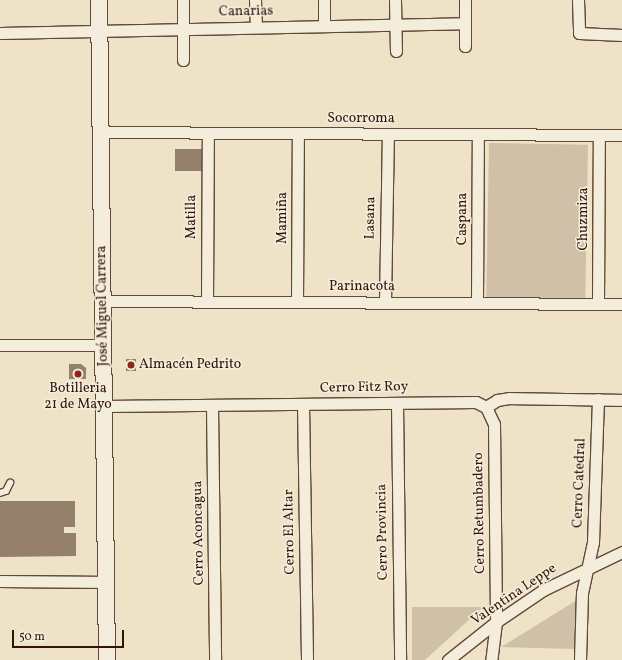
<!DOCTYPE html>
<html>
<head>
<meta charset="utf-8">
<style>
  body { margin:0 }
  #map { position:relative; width:622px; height:660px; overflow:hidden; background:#efe3c7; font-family:Vollkorn,serif }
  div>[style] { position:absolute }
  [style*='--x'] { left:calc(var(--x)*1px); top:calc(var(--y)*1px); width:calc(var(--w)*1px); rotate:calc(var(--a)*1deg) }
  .green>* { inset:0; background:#cfc0a7; transform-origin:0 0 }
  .building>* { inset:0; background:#95806b; transform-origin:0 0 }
  .roads { filter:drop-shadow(1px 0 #624838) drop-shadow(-1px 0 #624838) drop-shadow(0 1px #624838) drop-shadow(0 -1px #624838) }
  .lane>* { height:5.5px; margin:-2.75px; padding:0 2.75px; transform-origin:2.75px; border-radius:2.75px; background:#f5eddb }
  .street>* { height:11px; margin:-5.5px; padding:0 5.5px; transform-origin:5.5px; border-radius:5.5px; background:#f5eddb }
  .secondary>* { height:16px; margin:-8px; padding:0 8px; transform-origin:8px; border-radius:8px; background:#f5eddb }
  .dots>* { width:11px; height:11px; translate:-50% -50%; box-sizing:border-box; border:2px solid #f5eddb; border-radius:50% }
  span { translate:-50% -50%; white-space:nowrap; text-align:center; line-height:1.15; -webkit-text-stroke:3px #f5eddb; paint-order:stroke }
  .street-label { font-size:14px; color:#331408 }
  .poi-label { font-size:14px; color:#331408 }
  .left { translate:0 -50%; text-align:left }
  .scale { position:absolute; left:12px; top:630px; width:112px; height:18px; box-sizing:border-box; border:2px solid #331408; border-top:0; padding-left:5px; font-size:12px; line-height:14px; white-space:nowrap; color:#331408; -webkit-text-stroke:3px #f5eddb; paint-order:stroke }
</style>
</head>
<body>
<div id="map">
  <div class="green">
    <i style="left:489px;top:143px;width:99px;height:156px;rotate:1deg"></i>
    <i style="clip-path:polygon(577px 600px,574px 649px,501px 647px)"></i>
    <i style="clip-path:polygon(412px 607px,483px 607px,425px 660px,412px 660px)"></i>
  </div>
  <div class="building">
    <i style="left:175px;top:149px;width:27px;height:22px"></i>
    <i style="left:126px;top:359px;width:10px;height:12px"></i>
    <i style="clip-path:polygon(69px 364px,81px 364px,86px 368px,86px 379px,69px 379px)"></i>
    <i style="clip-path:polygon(0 501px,75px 501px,75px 527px,64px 527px,64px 533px,76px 533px,76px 556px,0 557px)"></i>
  </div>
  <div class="roads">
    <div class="lane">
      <i style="--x:0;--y:493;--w:6;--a:-18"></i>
      <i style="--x:6;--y:491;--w:9;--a:-63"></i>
    </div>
    <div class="street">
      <i style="--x:183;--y:0;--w:60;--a:90"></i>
      <i style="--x:255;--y:0;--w:27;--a:88"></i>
      <i style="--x:324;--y:0;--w:26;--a:90"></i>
      <i style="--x:395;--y:0;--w:51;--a:88.9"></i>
      <i style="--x:465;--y:0;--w:46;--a:90"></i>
      <i style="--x:578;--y:0;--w:33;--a:88"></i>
      <i style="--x:579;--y:33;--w:43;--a:2.7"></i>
      <i style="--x:0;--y:33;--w:465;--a:-1.2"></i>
      <i style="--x:100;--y:132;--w:522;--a:0.33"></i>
      <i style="--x:103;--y:301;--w:519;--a:0.33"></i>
      <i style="--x:207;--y:302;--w:169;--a:-89.7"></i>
      <i style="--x:297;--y:302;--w:169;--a:-89.7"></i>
      <i style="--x:385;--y:302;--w:168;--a:-89"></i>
      <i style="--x:477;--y:303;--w:169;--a:-89.7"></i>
      <i style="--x:598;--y:304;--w:169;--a:-89.7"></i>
      <i style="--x:0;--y:345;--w:103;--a:0"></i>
      <i style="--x:397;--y:403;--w:257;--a:89.3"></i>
      <i style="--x:303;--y:404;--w:256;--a:89.1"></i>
      <i style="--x:212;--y:405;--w:255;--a:89.3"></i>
      <i style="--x:104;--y:406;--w:372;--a:-0.6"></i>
      <i style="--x:476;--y:402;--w:11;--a:27"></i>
      <i style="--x:486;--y:407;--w:19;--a:65"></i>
      <i style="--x:494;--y:424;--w:198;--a:89.4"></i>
      <i style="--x:496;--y:622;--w:38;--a:97"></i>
      <i style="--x:486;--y:407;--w:13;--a:-32"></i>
      <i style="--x:497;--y:400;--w:12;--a:-9"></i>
      <i style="--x:509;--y:398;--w:113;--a:1"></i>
      <i style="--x:0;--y:581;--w:106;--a:0.5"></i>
      <i style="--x:448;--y:660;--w:61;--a:-38.4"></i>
      <i style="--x:496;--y:622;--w:57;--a:-34.2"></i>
      <i style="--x:543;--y:590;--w:88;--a:-25.7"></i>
      <i style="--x:580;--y:660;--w:67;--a:-88.3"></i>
      <i style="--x:582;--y:593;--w:52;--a:-77.8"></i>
      <i style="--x:593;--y:542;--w:143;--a:-88"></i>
    </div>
    <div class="secondary">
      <i style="--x:99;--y:0;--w:660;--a:89.31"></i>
    </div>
  </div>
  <div class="dots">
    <i style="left:131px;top:365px;background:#8f2418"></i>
    <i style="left:78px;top:374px;background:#8f2418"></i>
  </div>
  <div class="street-label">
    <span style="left:246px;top:12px;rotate:-1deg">Canarias</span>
    <span style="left:361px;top:119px">Socorroma</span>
    <span style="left:192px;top:217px;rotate:-90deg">Matilla</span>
    <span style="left:283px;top:218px;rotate:-90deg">Mamiña</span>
    <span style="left:371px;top:218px;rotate:-89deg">Lasana</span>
    <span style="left:463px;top:219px;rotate:-90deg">Caspana</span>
    <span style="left:584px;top:219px;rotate:-90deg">Chuzmiza</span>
    <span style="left:362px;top:287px">Parinacota</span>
    <span style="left:103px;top:306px;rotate:-91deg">José Miguel Carrera</span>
    <span style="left:364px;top:388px;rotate:-1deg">Cerro Fitz Roy</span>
    <span style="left:580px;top:483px;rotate:-88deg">Cerro Catedral</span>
    <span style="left:480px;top:513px;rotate:-91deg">Cerro Retumbadero</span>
    <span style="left:290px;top:532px;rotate:-91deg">Cerro El Altar</span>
    <span style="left:383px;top:532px;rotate:-91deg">Cerro Provincia</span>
    <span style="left:199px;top:533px;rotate:-91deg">Cerro Aconcagua</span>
    <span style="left:514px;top:595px;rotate:-34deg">Valentina Leppe</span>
  </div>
  <div class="poi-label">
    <span class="left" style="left:139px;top:365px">Almacén Pedrito</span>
    <span style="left:78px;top:397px">Botilleria<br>21 de Mayo</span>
  </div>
  <div class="scale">50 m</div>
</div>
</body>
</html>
